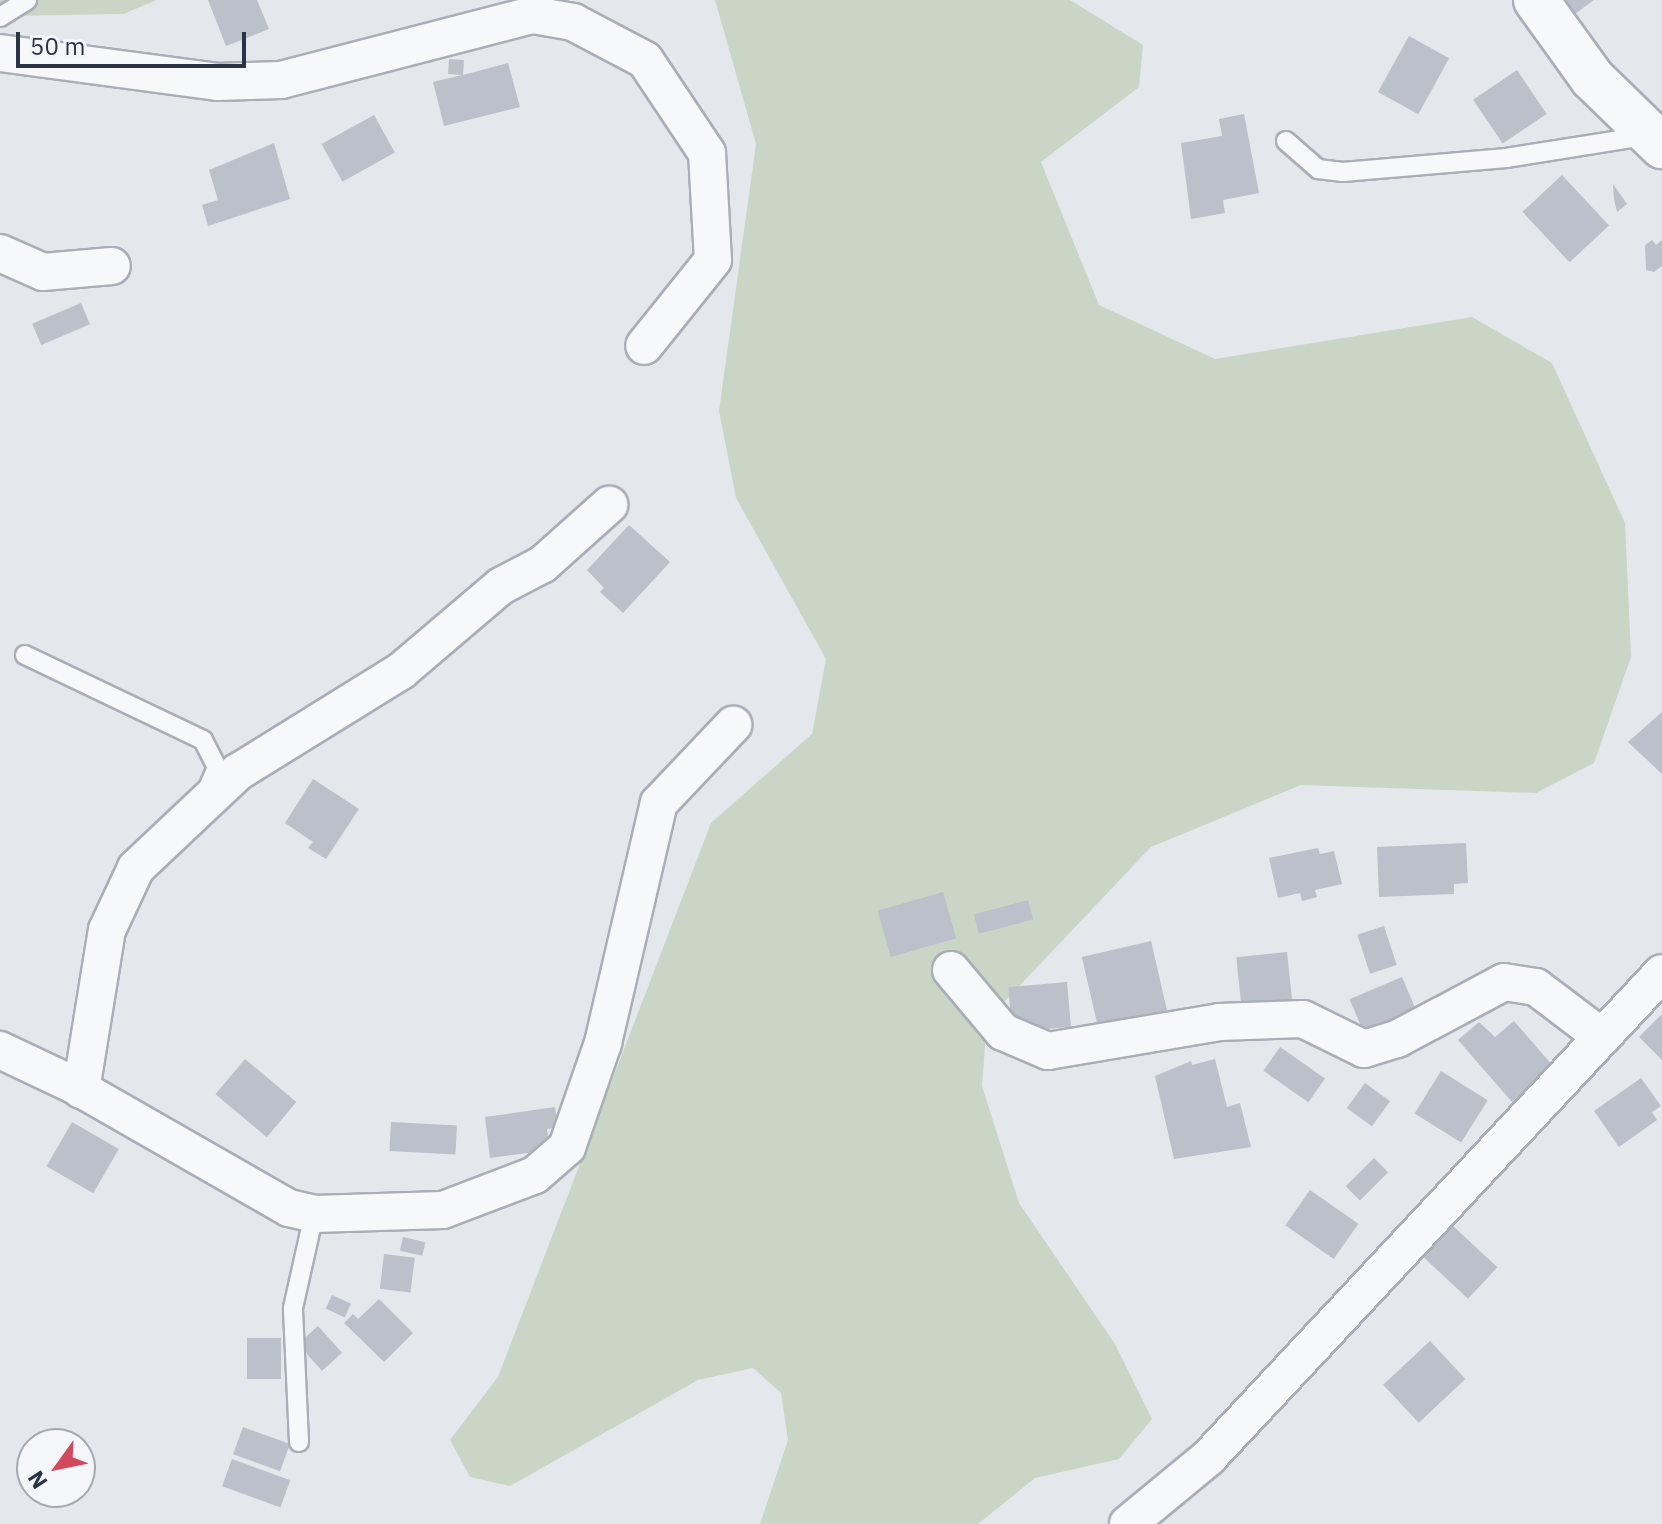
<!DOCTYPE html>
<html>
<head>
<meta charset="utf-8">
<style>
  body { margin:0 }
  #map { position:relative; width:1662px; height:1524px; overflow:hidden; background:#e4e7ec; font-family:"IBM Plex Sans",sans-serif }
  div>[style] { position:absolute }
  [style*='--x'] { left:calc(var(--x)*1px); top:calc(var(--y)*1px); width:calc(var(--w)*1px); rotate:calc(var(--a)*1deg) }
  .green>* { inset:0; background:#c9d6c5 }
  .building>* { inset:0; background:#bbc0ca; transform-origin:0 0 }
  .roads { filter:drop-shadow(2px 0 #a9aeb7) drop-shadow(-2px 0 #a9aeb7) drop-shadow(0 2px #a9aeb7) drop-shadow(0 -2px #a9aeb7) }
  .service>* { height:18px; margin:-9px; padding:0 9px; transform-origin:9px; border-radius:9px; background:#f7f8fa }
  .minor>* { height:36px; margin:-18px; padding:0 18px; transform-origin:18px; border-radius:18px; background:#f7f8fa }
  .tertiary>* { height:44px; margin:-22px; padding:0 22px; transform-origin:22px; border-radius:22px; background:#f7f8fa }
  span { translate:-50% -50%; white-space:nowrap; text-align:center; line-height:1.15; -webkit-text-stroke:7px #f4f6f9; paint-order:stroke }
  .north { position:absolute; left:16px; top:1428px; width:80px; height:80px; box-sizing:border-box; background:#f4f6f9; border:2px solid #a4a8b1; border-radius:50%; rotate:237deg; font-size:22px; font-weight:700; line-height:32px; text-align:center; color:#2b3445 }
  .north::after { content:''; display:block; margin:auto; width:28px; height:36px; background:#d1495b; clip-path:polygon(50% 0,100% 100%,50% 72%,0 100%) }
  .scale { position:absolute; left:16px; top:32px; width:230px; height:36px; box-sizing:border-box; border:4px solid #2b3445; border-top:0; padding-left:10px; font-size:24px; line-height:28px; white-space:nowrap; color:#2b3445; -webkit-text-stroke:6px #f4f6f9; paint-order:stroke }
</style>
</head>
<body>
<div id="map">
  <div class="green">
    <i style="clip-path:polygon(0 0,157px 0,123px 14px,0 16px)"></i>
    <i style="clip-path:polygon(715px 0,1070px 0,1143px 45px,1139px 87px,1041px 162px,1099px 305px,1215px 359px,1472px 317px,1552px 363px,1625px 523px,1631px 657px,1594px 763px,1536px 793px,1301px 785px,1151px 847px,987px 1020px,982px 1086px,1019px 1203px,1115px 1344px,1152px 1419px,1119px 1459px,1035px 1478px,978px 1524px,760px 1524px,788px 1440px,781px 1393px,753px 1368px,698px 1380px,510px 1486px,470px 1477px,450px 1440px,498px 1377px,711px 823px,812px 734px,826px 659px,736px 498px,719px 411px,756px 144px)"></i>
  </div>
  <div class="building">
    <i style="clip-path:polygon(208px 0,257px 0,269px 29px,226px 46px)"></i>
    <i style="clip-path:polygon(1560px 0,1594px 0,1572px 16px)"></i>
    <i style="left:1409px;top:36px;width:46px;height:64px;rotate:29deg"></i>
    <i style="clip-path:polygon(449px 59px,464px 60px,463px 75px,508px 63px,520px 107px,444px 126px,433px 82px,462px 75px,448px 74px)"></i>
    <i style="left:1517px;top:70px;width:53px;height:53px;rotate:56deg"></i>
    <i style="clip-path:polygon(1244px 114px,1259px 193px,1223px 200px,1225px 213px,1191px 219px,1181px 143px,1222px 136px,1219px 119px)"></i>
    <i style="left:374px;top:115px;width:43px;height:60px;rotate:61deg"></i>
    <i style="clip-path:polygon(274px 143px,290px 199px,208px 226px,202px 205px,218px 200px,209px 170px)"></i>
    <i style="left:1562px;top:175px;width:69px;height:54px;rotate:47deg"></i>
    <i style="clip-path:polygon(1613px 184px,1627px 204px,1617px 212px,1614px 199px)"></i>
    <i style="clip-path:polygon(1652px 240px,1656px 245px,1662px 240px,1662px 266px,1654px 272px,1646px 270px,1645px 245px)"></i>
    <i style="left:81px;top:303px;width:23px;height:53px;rotate:67deg"></i>
    <i style="clip-path:polygon(629px 525px,670px 562px,623px 613px,600px 592px,604px 588px,587px 570px)"></i>
    <i style="clip-path:polygon(1662px 712px,1662px 774px,1628px 742px)"></i>
    <i style="clip-path:polygon(313px 779px,359px 809px,326px 859px,308px 848px,313px 842px,285px 823px)"></i>
    <i style="clip-path:polygon(1466px 843px,1468px 883px,1454px 884px,1454px 894px,1379px 897px,1377px 847px)"></i>
    <i style="clip-path:polygon(1318px 848px,1320px 854px,1334px 851px,1342px 884px,1315px 890px,1317px 897px,1302px 901px,1300px 893px,1278px 898px,1269px 858px)"></i>
    <i style="left:943px;top:892px;width:48px;height:68px;rotate:74deg"></i>
    <i style="left:1028px;top:900px;width:20px;height:56px;rotate:75deg"></i>
    <i style="left:1384px;top:926px;width:41px;height:28px;rotate:72deg"></i>
    <i style="left:1151px;top:941px;width:71px;height:71px;rotate:77deg"></i>
    <i style="left:1287px;top:952px;width:48px;height:51px;rotate:84deg"></i>
    <i style="left:1402px;top:977px;width:47px;height:57px;rotate:67deg"></i>
    <i style="left:1067px;top:982px;width:45px;height:59px;rotate:85deg"></i>
    <i style="clip-path:polygon(1662px 1014px,1662px 1060px,1639px 1037px)"></i>
    <i style="clip-path:polygon(1514px 1021px,1553px 1066px,1512px 1102px,1458px 1040px,1479px 1022px,1495px 1037px)"></i>
    <i style="left:1280px;top:1047px;width:55px;height:29px;rotate:35deg"></i>
    <i style="left:245px;top:1059px;width:67px;height:46px;rotate:40deg"></i>
    <i style="clip-path:polygon(1215px 1059px,1227px 1107px,1240px 1103px,1251px 1147px,1174px 1159px,1155px 1076px,1191px 1061px,1192px 1065px)"></i>
    <i style="left:1441px;top:1071px;width:55px;height:50px;rotate:32deg"></i>
    <i style="clip-path:polygon(1641px 1078px,1661px 1106px,1652px 1112px,1657px 1120px,1619px 1147px,1594px 1111px)"></i>
    <i style="left:1365px;top:1083px;width:31px;height:31px;rotate:36deg"></i>
    <i style="clip-path:polygon(555px 1107px,558px 1127px,547px 1129px,550px 1150px,490px 1158px,485px 1117px)"></i>
    <i style="left:72px;top:1122px;width:54px;height:51px;rotate:30deg"></i>
    <i style="left:391px;top:1122px;width:66px;height:29px;rotate:3deg"></i>
    <i style="left:1374px;top:1158px;width:20px;height:40px;rotate:45deg"></i>
    <i style="left:1310px;top:1190px;width:59px;height:43px;rotate:35deg"></i>
    <i style="left:1452px;top:1225px;width:62px;height:43px;rotate:43deg"></i>
    <i style="left:403px;top:1237px;width:23px;height:14px;rotate:13deg"></i>
    <i style="left:384px;top:1254px;width:31px;height:35px;rotate:7deg"></i>
    <i style="left:332px;top:1295px;width:21px;height:15px;rotate:25deg"></i>
    <i style="clip-path:polygon(379px 1299px,413px 1333px,384px 1362px,344px 1323px,353px 1314px,358px 1319px)"></i>
    <i style="left:318px;top:1326px;width:36px;height:27px;rotate:48deg"></i>
    <i style="left:247px;top:1338px;width:34px;height:41px"></i>
    <i style="left:1430px;top:1341px;width:52px;height:64px;rotate:47deg"></i>
    <i style="left:243px;top:1427px;width:50px;height:29px;rotate:20deg"></i>
    <i style="left:232px;top:1459px;width:62px;height:29px;rotate:20deg"></i>
  </div>
  <div class="roads">
    <div class="service">
      <i style="--x:0;--y:17;--w:32;--a:-32"></i>
      <i style="--x:1286;--y:141;--w:43;--a:41.2"></i>
      <i style="--x:1318;--y:169;--w:25;--a:7"></i>
      <i style="--x:1343;--y:172;--w:164;--a:-4.9"></i>
      <i style="--x:1506;--y:158;--w:141;--a:-9"></i>
      <i style="--x:25;--y:655;--w:197;--a:25.5"></i>
      <i style="--x:203;--y:740;--w:30;--a:63"></i>
      <i style="--x:217;--y:767;--w:25;--a:113"></i>
      <i style="--x:299;--y:1442;--w:134;--a:-92.6"></i>
      <i style="--x:293;--y:1308;--w:96;--a:-77.4"></i>
    </div>
    <div class="minor">
      <i style="--x:0;--y:53;--w:219;--a:7.6"></i>
      <i style="--x:217;--y:82;--w:64;--a:-1.8"></i>
      <i style="--x:281;--y:80;--w:260;--a:-14.5"></i>
      <i style="--x:533;--y:15;--w:41;--a:9.9"></i>
      <i style="--x:573;--y:22;--w:81;--a:27.8"></i>
      <i style="--x:645;--y:60;--w:112;--a:56.3"></i>
      <i style="--x:707;--y:153;--w:107;--a:86.8"></i>
      <i style="--x:713;--y:260;--w:110;--a:128.7"></i>
      <i style="--x:0;--y:253;--w:47;--a:23.8"></i>
      <i style="--x:43;--y:272;--w:69;--a:-5"></i>
      <i style="--x:951;--y:970;--w:81;--a:50"></i>
      <i style="--x:1003;--y:1032;--w:49;--a:22.9"></i>
      <i style="--x:1048;--y:1051;--w:173;--a:-9.6"></i>
      <i style="--x:1219;--y:1022;--w:84;--a:-2"></i>
      <i style="--x:1303;--y:1019;--w:68;--a:26.2"></i>
      <i style="--x:1364;--y:1049;--w:34;--a:-17"></i>
      <i style="--x:1397;--y:1039;--w:121;--a:-28"></i>
      <i style="--x:1504;--y:982;--w:32;--a:9"></i>
      <i style="--x:1536;--y:987;--w:83;--a:37.1"></i>
      <i style="--x:0;--y:1050;--w:82;--a:25.3"></i>
      <i style="--x:74;--y:1085;--w:248;--a:29.8"></i>
      <i style="--x:289;--y:1208;--w:26;--a:13"></i>
      <i style="--x:314;--y:1214;--w:129;--a:-1.8"></i>
      <i style="--x:443;--y:1210;--w:98;--a:-20.8"></i>
      <i style="--x:535;--y:1175;--w:43;--a:-41.2"></i>
      <i style="--x:567;--y:1147;--w:110;--a:-70.9"></i>
      <i style="--x:603;--y:1043;--w:246;--a:-76.9"></i>
      <i style="--x:659;--y:803;--w:108;--a:-46.5"></i>
      <i style="--x:81;--y:1090;--w:162;--a:-80.8"></i>
      <i style="--x:107;--y:930;--w:68;--a:-64.9"></i>
      <i style="--x:136;--y:868;--w:140;--a:-43.3"></i>
      <i style="--x:238;--y:772;--w:192;--a:-31.8"></i>
      <i style="--x:401;--y:671;--w:131;--a:-40.4"></i>
      <i style="--x:501;--y:586;--w:47;--a:-27.6"></i>
      <i style="--x:543;--y:564;--w:89;--a:-41.8"></i>
      <i style="--x:1128;--y:1524;--w:104;--a:-39.5"></i>
      <i style="--x:1208;--y:1458;--w:664;--a:-46.89"></i>
    </div>
    <div class="tertiary">
      <i style="--x:1536;--y:0;--w:96;--a:54.3"></i>
      <i style="--x:1592;--y:78;--w:98;--a:44.2"></i>
    </div>
  </div>
  <div class="north">N</div>
  <div class="scale">50 m</div>
</div>
</body>
</html>
